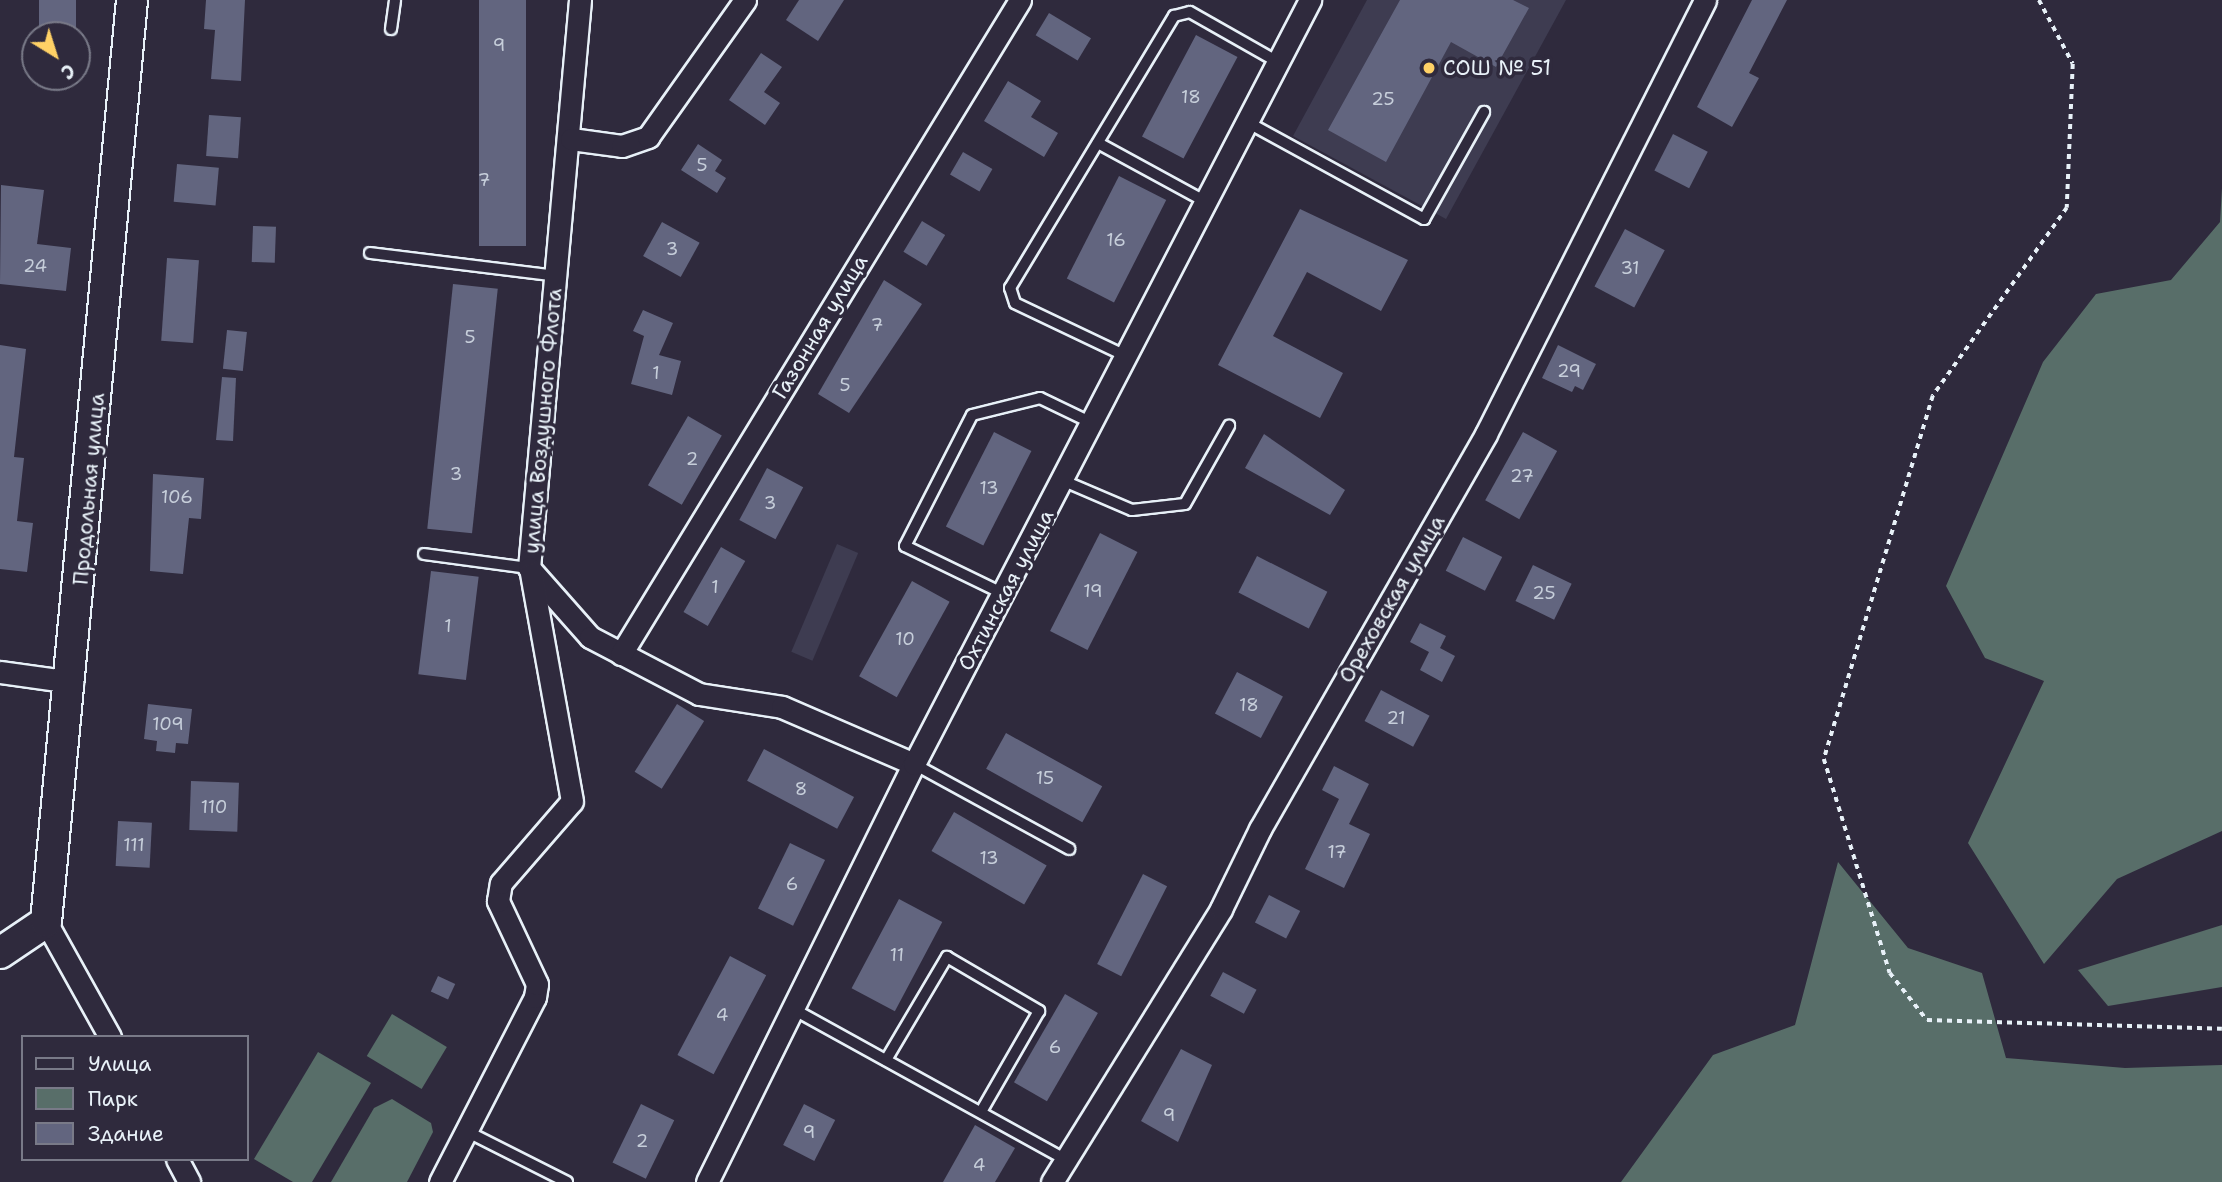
<!DOCTYPE html>
<html>
<head>
<meta charset="utf-8">
<style>
  body { margin:0 }
  #map { position:relative; width:2222px; height:1182px; overflow:hidden; background:#2f2a3d; font-family:"Shantell Sans",sans-serif }
  div>[style] { position:absolute }
  [style*='--x'] { left:calc(var(--x)*1px); top:calc(var(--y)*1px); width:calc(var(--w)*1px); rotate:calc(var(--a)*1deg) }
  .built>* { inset:0; background:#3e3c51; transform-origin:0 0 }
  .green>* { inset:0; background:#586e69; transform-origin:0 0 }
  .building>* { inset:0; background:#62657f; transform-origin:0 0 }
  .path>* { height:3.5px; margin-top:-1.75px; transform-origin:0; background:repeating-linear-gradient(90deg,#e8f1f8 0 5px,transparent 0 10px) }
  .roads { filter:drop-shadow(2px 0 #e8f1f8) drop-shadow(-2px 0 #e8f1f8) drop-shadow(0 2px #e8f1f8) drop-shadow(0 -2px #e8f1f8) }
  .lane>* { height:10px; margin:-5px; padding:0 5px; transform-origin:5px; border-radius:5px; background:#2f2a3d }
  .street>* { height:21px; margin:-10.5px; padding:0 10.5px; transform-origin:10.5px; border-radius:10.5px; background:#2f2a3d }
  .secondary>* { height:30px; margin:-15px; padding:0 15px; transform-origin:15px; border-radius:15px; background:#2f2a3d }
  .dots>* { width:19px; height:19px; translate:-50% -50%; box-sizing:border-box; border:4px solid #2f2a3d; border-radius:50% }
  span { translate:-50% -50%; white-space:nowrap; text-align:center; line-height:1.15; -webkit-text-stroke:7px #2f2a3d; paint-order:stroke }
  .number-label { font-size:18px; color:#c6ceda }
  .number-label span { -webkit-text-stroke-width:0 }
  .poi-label { font-size:21px; color:#e8f1f8 }
  .left { translate:0 -50%; text-align:left }
  .street-label { font-size:21px; color:#e8f1f8 }
  .legend { position:absolute; left:21px; top:1035px; width:228px; height:126px; box-sizing:border-box; background:#2f2a3d; border:2px solid #797a88; margin:0; padding:9px 12px; list-style:none; font-size:21px; color:#e8f1f8 }
  .legend li { display:flex; align-items:center; gap:14px; height:35px }
  .legend b { width:35px; border:2px solid #797a88 }
  .north { position:absolute; left:21px; top:21px; width:70px; height:70px; box-sizing:border-box; background:#2f2a3d; border:2px solid #797a88; border-radius:50%; rotate:142deg; font-size:19px; font-weight:700; line-height:28px; text-align:center; color:#e8f1f8 }
  .north::after { content:''; display:block; margin:auto; width:24px; height:32px; background:#ffd166; clip-path:polygon(50% 0,100% 100%,50% 72%,0 100%) }
</style>
</head>
<body>
<div id="map">
  <div class="built">
    <i style="clip-path:polygon(1367px 0,1566px 0,1446px 219px,1293px 136px)"></i>
    <i style="left:837px;top:544px;width:23px;height:117px;rotate:23deg"></i>
  </div>
  <div class="green">
    <i style="clip-path:polygon(2222px 188px,2222px 831px,2117px 879px,2044px 964px,1968px 843px,2044px 681px,1985px 658px,1946px 586px,2043px 362px,2096px 294px,2171px 280px,2220px 222px)"></i>
    <i style="clip-path:polygon(1838px 862px,1908px 948px,1982px 973px,2006px 1058px,2125px 1068px,2222px 1065px,2222px 1182px,1621px 1182px,1713px 1055px,1795px 1025px)"></i>
    <i style="clip-path:polygon(2222px 925px,2222px 987px,2108px 1006px,2078px 970px)"></i>
    <i style="left:392px;top:1014px;width:64px;height:49px;rotate:31deg"></i>
    <i style="clip-path:polygon(318px 1052px,371px 1083px,312px 1182px,293px 1182px,254px 1159px)"></i>
    <i style="clip-path:polygon(392px 1099px,431px 1123px,433px 1132px,407px 1182px,331px 1182px,374px 1108px)"></i>
  </div>
  <div class="building">
    <i style="left:39px;top:0;width:37px;height:31px"></i>
    <i style="clip-path:polygon(206px 0,245px 0,241px 81px,211px 79px,215px 30px,204px 29px)"></i>
    <i style="left:479px;top:0;width:47px;height:246px"></i>
    <i style="clip-path:polygon(799px 0,844px 0,818px 41px,786px 20px)"></i>
    <i style="clip-path:polygon(1400px 0,1513px 0,1529px 8px,1496px 67px,1451px 42px,1386px 162px,1328px 130px)"></i>
    <i style="clip-path:polygon(1752px 0,1787px 0,1749px 73px,1759px 78px,1732px 127px,1697px 107px)"></i>
    <i style="left:1049px;top:13px;width:49px;height:26px;rotate:31deg"></i>
    <i style="left:1196px;top:35px;width:47px;height:115px;rotate:28deg"></i>
    <i style="clip-path:polygon(761px 53px,782px 67px,764px 92px,780px 103px,765px 125px,729px 100px)"></i>
    <i style="clip-path:polygon(1008px 81px,1041px 101px,1031px 117px,1058px 133px,1044px 157px,984px 121px)"></i>
    <i style="left:209px;top:115px;width:32px;height:41px;rotate:4deg"></i>
    <i style="left:1673px;top:134px;width:39px;height:41px;rotate:27deg"></i>
    <i style="clip-path:polygon(698px 144px,722px 160px,715px 171px,726px 178px,717px 193px,681px 170px)"></i>
    <i style="left:963px;top:152px;width:34px;height:26px;rotate:30deg"></i>
    <i style="left:177px;top:164px;width:42px;height:38px;rotate:5deg"></i>
    <i style="left:1119px;top:176px;width:53px;height:115px;rotate:27deg"></i>
    <i style="clip-path:polygon(1px 185px,44px 190px,37px 244px,71px 248px,66px 291px,0 284px)"></i>
    <i style="clip-path:polygon(1300px 209px,1408px 260px,1381px 311px,1307px 272px,1273px 336px,1343px 373px,1320px 418px,1218px 365px)"></i>
    <i style="left:922px;top:221px;width:27px;height:36px;rotate:31deg"></i>
    <i style="left:662px;top:222px;width:43px;height:39px;rotate:29deg"></i>
    <i style="left:253px;top:226px;width:23px;height:36px;rotate:2deg"></i>
    <i style="left:1625px;top:229px;width:45px;height:65px;rotate:28deg"></i>
    <i style="left:167px;top:258px;width:32px;height:83px;rotate:4deg"></i>
    <i style="clip-path:polygon(884px 280px,922px 304px,849px 413px,818px 394px)"></i>
    <i style="left:453px;top:284px;width:45px;height:246px;rotate:6deg"></i>
    <i style="clip-path:polygon(643px 310px,673px 323px,659px 355px,681px 361px,672px 395px,631px 384px,644px 336px,633px 331px)"></i>
    <i style="left:227px;top:330px;width:20px;height:39px;rotate:6deg"></i>
    <i style="clip-path:polygon(0 345px,26px 349px,14px 457px,24px 458px,17px 521px,33px 523px,27px 572px,0 569px)"></i>
    <i style="clip-path:polygon(1558px 345px,1596px 364px,1583px 390px,1575px 386px,1572px 392px,1542px 378px)"></i>
    <i style="clip-path:polygon(222px 377px,236px 378px,233px 441px,216px 440px)"></i>
    <i style="left:688px;top:416px;width:39px;height:80px;rotate:30deg"></i>
    <i style="left:994px;top:432px;width:42px;height:106px;rotate:27deg"></i>
    <i style="left:1523px;top:432px;width:39px;height:78px;rotate:29deg"></i>
    <i style="clip-path:polygon(1264px 434px,1345px 490px,1330px 515px,1245px 468px)"></i>
    <i style="left:767px;top:468px;width:41px;height:59px;rotate:28deg"></i>
    <i style="clip-path:polygon(153px 474px,204px 478px,201px 519px,189px 518px,183px 574px,150px 571px)"></i>
    <i style="left:1100px;top:533px;width:42px;height:110px;rotate:27deg"></i>
    <i style="left:1463px;top:537px;width:44px;height:38px;rotate:27deg"></i>
    <i style="left:721px;top:547px;width:28px;height:75px;rotate:30deg"></i>
    <i style="left:1257px;top:556px;width:79px;height:41px;rotate:27deg"></i>
    <i style="left:1533px;top:565px;width:43px;height:40px;rotate:26deg"></i>
    <i style="left:431px;top:571px;width:48px;height:104px;rotate:7deg"></i>
    <i style="left:912px;top:581px;width:43px;height:109px;rotate:29deg"></i>
    <i style="clip-path:polygon(1420px 623px,1446px 636px,1440px 648px,1455px 656px,1442px 682px,1420px 670px,1429px 652px,1410px 642px)"></i>
    <i style="left:1237px;top:672px;width:52px;height:47px;rotate:28deg"></i>
    <i style="left:1381px;top:690px;width:55px;height:35px;rotate:28deg"></i>
    <i style="clip-path:polygon(148px 704px,192px 709px,188px 744px,176px 743px,175px 753px,156px 751px,157px 741px,144px 739px)"></i>
    <i style="left:677px;top:704px;width:32px;height:80px;rotate:32deg"></i>
    <i style="left:1006px;top:733px;width:110px;height:41px;rotate:29deg"></i>
    <i style="left:764px;top:749px;width:102px;height:36px;rotate:28deg"></i>
    <i style="clip-path:polygon(1334px 766px,1369px 784px,1349px 824px,1370px 834px,1344px 888px,1305px 869px,1339px 799px,1322px 790px)"></i>
    <i style="left:191px;top:781px;width:48px;height:49px;rotate:2deg"></i>
    <i style="left:954px;top:812px;width:107px;height:45px;rotate:30deg"></i>
    <i style="left:118px;top:821px;width:34px;height:45px;rotate:3deg"></i>
    <i style="left:790px;top:843px;width:39px;height:73px;rotate:26deg"></i>
    <i style="left:1143px;top:874px;width:27px;height:101px;rotate:27deg"></i>
    <i style="left:1269px;top:895px;width:35px;height:31px;rotate:27deg"></i>
    <i style="left:899px;top:899px;width:49px;height:101px;rotate:28deg"></i>
    <i style="left:730px;top:956px;width:41px;height:112px;rotate:28deg"></i>
    <i style="left:1223px;top:972px;width:38px;height:27px;rotate:28deg"></i>
    <i style="left:438px;top:976px;width:19px;height:17px;rotate:25deg"></i>
    <i style="left:1065px;top:994px;width:38px;height:102px;rotate:30deg"></i>
    <i style="clip-path:polygon(1181px 1049px,1212px 1065px,1178px 1142px,1141px 1121px)"></i>
    <i style="left:641px;top:1104px;width:37px;height:65px;rotate:26deg"></i>
    <i style="left:804px;top:1104px;width:35px;height:46px;rotate:27deg"></i>
    <i style="clip-path:polygon(975px 1125px,1015px 1148px,995px 1182px,943px 1182px)"></i>
  </div>
  <div class="path">
    <i style="--x:2039;--y:0;--w:72;--a:62"></i>
    <i style="--x:2073;--y:64;--w:144;--a:92.4"></i>
    <i style="--x:2067;--y:208;--w:231;--a:125.5"></i>
    <i style="--x:1933;--y:396;--w:379;--a:106.7"></i>
    <i style="--x:1824;--y:759;--w:224;--a:72.9"></i>
    <i style="--x:1890;--y:973;--w:60;--a:51.8"></i>
    <i style="--x:1927;--y:1020;--w:295;--a:1.7"></i>
  </div>
  <div class="roads">
    <div class="lane">
      <i style="--x:391;--y:29;--w:29;--a:-82"></i>
      <i style="--x:1247;--y:122;--w:202;--a:28.7"></i>
      <i style="--x:1424;--y:219;--w:123;--a:-60.7"></i>
      <i style="--x:1098;--y:143;--w:123;--a:28.6"></i>
      <i style="--x:370;--y:253;--w:187;--a:7"></i>
      <i style="--x:1128;--y:357;--w:125;--a:-154.5"></i>
      <i style="--x:1015;--y:303;--w:16;--a:-108"></i>
      <i style="--x:1010;--y:288;--w:318;--a:-58.9"></i>
      <i style="--x:1174;--y:16;--w:16;--a:-14"></i>
      <i style="--x:1190;--y:12;--w:101;--a:29.6"></i>
      <i style="--x:1064;--y:481;--w:74;--a:23.1"></i>
      <i style="--x:1132;--y:510;--w:53;--a:-6.5"></i>
      <i style="--x:1185;--y:504;--w:90;--a:-60.6"></i>
      <i style="--x:424;--y:554;--w:106;--a:7.6"></i>
      <i style="--x:1004;--y:594;--w:110;--a:-154.1"></i>
      <i style="--x:905;--y:546;--w:147;--a:-62.9"></i>
      <i style="--x:972;--y:415;--w:70;--a:-14"></i>
      <i style="--x:1040;--y:398;--w:60;--a:25.7"></i>
      <i style="--x:914;--y:764;--w:177;--a:28.7"></i>
      <i style="--x:793;--y:1009;--w:313;--a:28.9"></i>
      <i style="--x:886;--y:1060;--w:120;--a:-59.4"></i>
      <i style="--x:947;--y:957;--w:107;--a:30.4"></i>
      <i style="--x:1039;--y:1011;--w:116;--a:119.9"></i>
      <i style="--x:468;--y:1132;--w:111;--a:26.8"></i>
    </div>
    <div class="street">
      <i style="--x:580;--y:0;--w:570;--a:95.13"></i>
      <i style="--x:529;--y:568;--w:92;--a:48.5"></i>
      <i style="--x:590;--y:637;--w:123;--a:27.6"></i>
      <i style="--x:699;--y:694;--w:84;--a:8.9"></i>
      <i style="--x:782;--y:707;--w:144;--a:23.4"></i>
      <i style="--x:571;--y:139;--w:51;--a:7.8"></i>
      <i style="--x:622;--y:146;--w:28;--a:-19"></i>
      <i style="--x:648;--y:137;--w:168;--a:-54.7"></i>
      <i style="--x:621;--y:654;--w:766;--a:-58.61"></i>
      <i style="--x:0;--y:672;--w:73;--a:7.9"></i>
      <i style="--x:46;--y:922;--w:132;--a:60.9"></i>
      <i style="--x:177;--y:1159;--w:26;--a:62"></i>
      <i style="--x:440;--y:1182;--w:208;--a:-62.8"></i>
      <i style="--x:535;--y:997;--w:13;--a:-81"></i>
      <i style="--x:537;--y:984;--w:92;--a:-115.2"></i>
      <i style="--x:498;--y:901;--w:18;--a:-81"></i>
      <i style="--x:501;--y:883;--w:108;--a:-49.1"></i>
      <i style="--x:572;--y:801;--w:231;--a:-100.2"></i>
      <i style="--x:707;--y:1182;--w:466;--a:-63.7"></i>
      <i style="--x:914;--y:764;--w:861;--a:-62.6"></i>
      <i style="--x:1052;--y:1182;--w:321;--a:-58.2"></i>
      <i style="--x:1221;--y:909;--w:89;--a:-64"></i>
      <i style="--x:1260;--y:829;--w:455;--a:-60.2"></i>
      <i style="--x:1486;--y:434;--w:486;--a:-63.2"></i>
    </div>
    <div class="secondary">
      <i style="--x:0;--y:953;--w:55;--a:-34"></i>
      <i style="--x:46;--y:922;--w:926;--a:-84.67"></i>
    </div>
  </div>
  <div class="dots">
    <i style="left:1429px;top:68px;background:#ffd166"></i>
  </div>
  <div class="number-label">
    <span style="left:499px;top:45px">9</span>
    <span style="left:1191px;top:97px">18</span>
    <span style="left:1383px;top:99px">25</span>
    <span style="left:702px;top:165px">5</span>
    <span style="left:484px;top:180px">7</span>
    <span style="left:1116px;top:240px">16</span>
    <span style="left:672px;top:249px">3</span>
    <span style="left:35px;top:266px">24</span>
    <span style="left:1630px;top:268px">31</span>
    <span style="left:877px;top:325px">7</span>
    <span style="left:470px;top:337px">5</span>
    <span style="left:1569px;top:371px">29</span>
    <span style="left:656px;top:373px">1</span>
    <span style="left:845px;top:385px">5</span>
    <span style="left:692px;top:459px">2</span>
    <span style="left:456px;top:474px">3</span>
    <span style="left:1522px;top:476px">27</span>
    <span style="left:989px;top:488px">13</span>
    <span style="left:177px;top:497px">106</span>
    <span style="left:770px;top:503px">3</span>
    <span style="left:715px;top:587px">1</span>
    <span style="left:1093px;top:591px">19</span>
    <span style="left:1544px;top:593px">25</span>
    <span style="left:448px;top:626px">1</span>
    <span style="left:905px;top:639px">10</span>
    <span style="left:1249px;top:705px">18</span>
    <span style="left:1396px;top:718px">21</span>
    <span style="left:168px;top:724px">109</span>
    <span style="left:1045px;top:778px">15</span>
    <span style="left:801px;top:789px">8</span>
    <span style="left:214px;top:807px">110</span>
    <span style="left:134px;top:845px">111</span>
    <span style="left:1337px;top:852px">17</span>
    <span style="left:989px;top:858px">13</span>
    <span style="left:792px;top:884px">6</span>
    <span style="left:897px;top:955px">11</span>
    <span style="left:722px;top:1015px">4</span>
    <span style="left:1055px;top:1047px">6</span>
    <span style="left:1169px;top:1115px">9</span>
    <span style="left:809px;top:1132px">9</span>
    <span style="left:642px;top:1141px">2</span>
    <span style="left:979px;top:1165px">4</span>
  </div>
  <div class="poi-label">
    <span class="left" style="left:1443px;top:68px">СОШ № 51</span>
  </div>
  <div class="street-label">
    <span style="left:820px;top:327px;rotate:-59deg">Газонная улица</span>
    <span style="left:543px;top:421px;rotate:-85deg">улица Воздушного Флота</span>
    <span style="left:89px;top:489px;rotate:-85deg">Продольная улица</span>
    <span style="left:1006px;top:590px;rotate:-62deg">Охтинская улица</span>
    <span style="left:1392px;top:599px;rotate:-60deg">Ореховская улица</span>
  </div>
  <ul class="legend">
  <li><b style="height:9px;background:#2f2a3d"></b>Улица</li>
  <li><b style="height:19px;background:#586e69"></b>Парк</li>
  <li><b style="height:19px;background:#62657f"></b>Здание</li>
  </ul>
  <div class="north">С</div>
</div>
</body>
</html>
